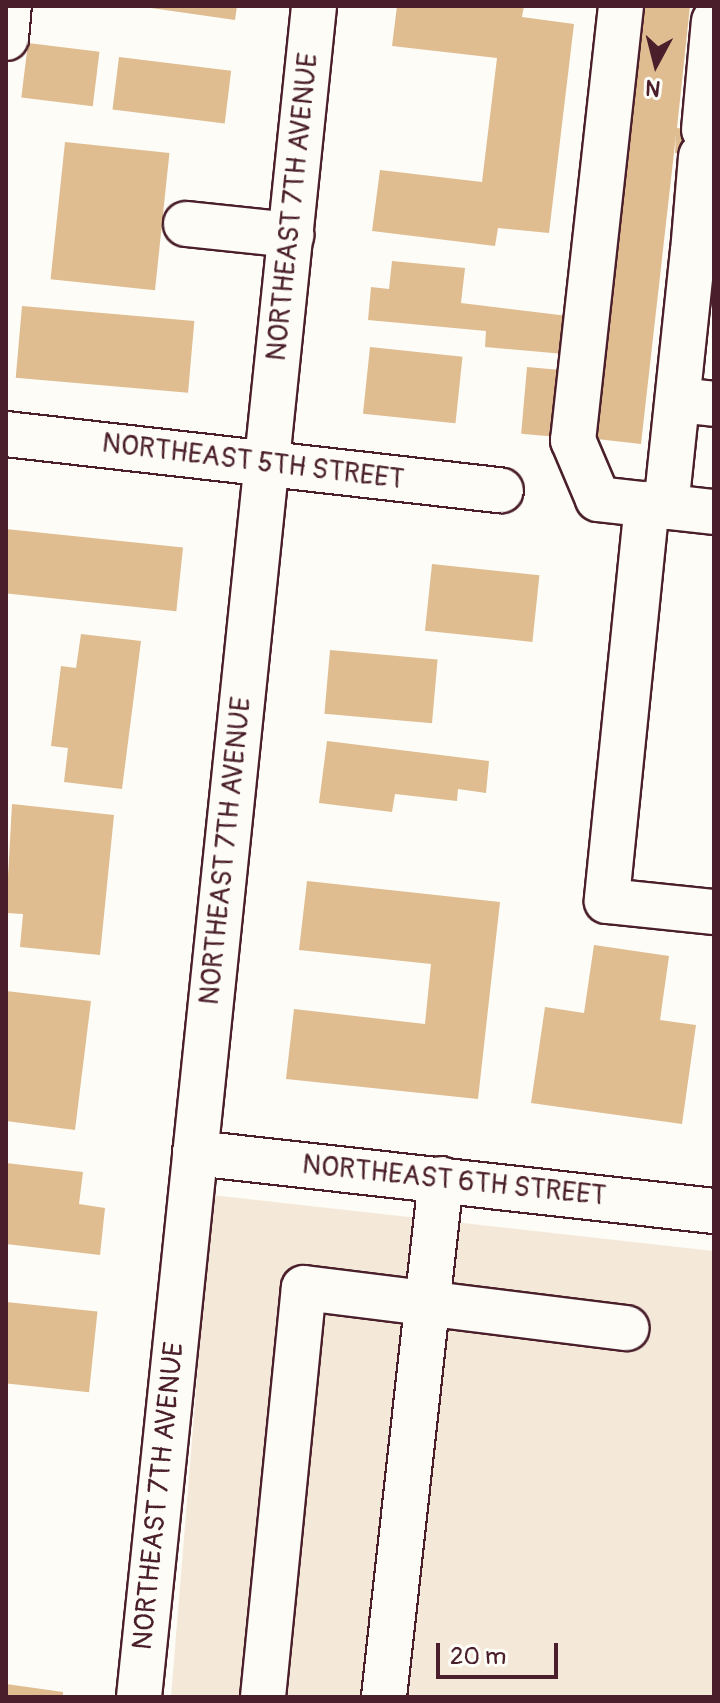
<!DOCTYPE html>
<html>
<head>
<meta charset="utf-8">
<style>
  body { margin:0 }
  #map { position:relative; width:720px; height:1703px; overflow:hidden; background:#fdfcf7; font-family:Pangolin,sans-serif }
  div>[style] { position:absolute }
  [style*='--x'] { left:calc(var(--x)*1px); top:calc(var(--y)*1px); width:calc(var(--w)*1px); rotate:calc(var(--a)*1deg) }
  .built>* { inset:0; background:#f4e9d8 }
  .building>* { inset:0; background:#dfbd91; transform-origin:0 0 }
  .roads { filter:drop-shadow(2px 0 #4a1f2b) drop-shadow(-2px 0 #4a1f2b) drop-shadow(0 2px #4a1f2b) drop-shadow(0 -2px #4a1f2b) }
  .minor>* { height:44px; margin:-22px; padding:0 22px; transform-origin:22px; border-radius:22px; background:#fdfcf7 }
  span { translate:-50% -50%; white-space:nowrap; text-align:center; line-height:1.15; -webkit-text-stroke:7px #fdfcf7; paint-order:stroke }
  .street-label { font-size:28px; color:#4a1f2b }
  .frame { position:absolute; inset:0; border:8px solid #4a1f2b; pointer-events:none }
  .north { position:absolute; left:616px; top:24px; width:80px; height:80px; -webkit-text-stroke:6px #fdfcf7; paint-order:stroke; rotate:187deg; font-size:22px; font-weight:700; line-height:32px; text-align:center; color:#4a1f2b }
  .north::after { content:''; display:block; margin:auto; width:28px; height:36px; background:#4a1f2b; clip-path:polygon(50% 0,100% 100%,50% 72%,0 100%) }
  .scale { position:absolute; left:436px; top:1643px; width:122px; height:36px; box-sizing:border-box; border:4px solid #4a1f2b; border-top:0; padding-left:10px; font-size:24px; line-height:28px; white-space:nowrap; color:#4a1f2b; -webkit-text-stroke:6px #fdfcf7; paint-order:stroke }
</style>
</head>
<body>
<div id="map">
  <div class="built">
    <i style="clip-path:polygon(212px 1195px,714px 1251px,714px 1697px,171px 1697px)"></i>
  </div>
  <div class="building">
    <i style="clip-path:polygon(137px 6px,237px 6px,235px 20px)"></i>
    <i style="clip-path:polygon(397px 6px,524px 6px,522px 17px,574px 24px,549px 233px,498px 228px,495px 246px,372px 231px,380px 170px,482px 182px,497px 58px,392px 46px)"></i>
    <i style="clip-path:polygon(637px 6px,690px 6px,677px 128px,714px 132px,714px 158px,675px 153px,676px 135px,641px 444px,588px 438px)"></i>
    <i style="left:28px;top:43px;width:72px;height:55px;rotate:7deg"></i>
    <i style="left:119px;top:57px;width:113px;height:53px;rotate:7deg"></i>
    <i style="left:65px;top:142px;width:105px;height:138px;rotate:6deg"></i>
    <i style="clip-path:polygon(392px 261px,465px 268px,461px 303px,568px 316px,564px 354px,485px 347px,486px 331px,368px 320px,371px 287px,389px 289px)"></i>
    <i style="left:22px;top:306px;width:173px;height:72px;rotate:5deg"></i>
    <i style="left:370px;top:347px;width:93px;height:67px;rotate:6deg"></i>
    <i style="left:527px;top:367px;width:34px;height:67px;rotate:5deg"></i>
    <i style="left:6px;top:529px;width:178px;height:64px;rotate:6deg"></i>
    <i style="left:432px;top:564px;width:108px;height:67px;rotate:6deg"></i>
    <i style="clip-path:polygon(81px 634px,141px 641px,122px 789px,64px 782px,68px 748px,51px 746px,61px 666px,76px 668px)"></i>
    <i style="left:330px;top:650px;width:108px;height:64px;rotate:5deg"></i>
    <i style="clip-path:polygon(327px 741px,489px 761px,486px 793px,458px 789px,457px 801px,395px 794px,392px 812px,319px 803px)"></i>
    <i style="clip-path:polygon(12px 804px,114px 815px,100px 955px,20px 947px,23px 914px,6px 913px)"></i>
    <i style="clip-path:polygon(307px 881px,500px 902px,478px 1099px,286px 1079px,294px 1009px,425px 1024px,431px 964px,299px 950px)"></i>
    <i style="clip-path:polygon(594px 945px,669px 956px,660px 1020px,696px 1025px,682px 1124px,531px 1103px,545px 1007px,584px 1013px)"></i>
    <i style="clip-path:polygon(6px 991px,91px 1001px,75px 1130px,6px 1121px)"></i>
    <i style="clip-path:polygon(6px 1163px,83px 1172px,79px 1204px,105px 1208px,100px 1255px,6px 1244px)"></i>
    <i style="left:6px;top:1302px;width:92px;height:81px;rotate:6deg"></i>
    <i style="clip-path:polygon(6px 1684px,63px 1692px,63px 1697px,6px 1697px)"></i>
  </div>
  <div class="roads">
    <div class="minor">
      <i style="--x:621;--y:6;--w:437;--a:96.3"></i>
      <i style="--x:573;--y:440;--w:64;--a:67"></i>
      <i style="--x:598;--y:499;--w:117;--a:6.4"></i>
      <i style="--x:6;--y:38;--w:32;--a:-85"></i>
      <i style="--x:704;--y:130;--w:109;--a:-84.8"></i>
      <i style="--x:186;--y:224;--w:106;--a:6"></i>
      <i style="--x:693;--y:252;--w:96;--a:-85.2"></i>
      <i style="--x:678;--y:400;--w:36;--a:6"></i>
      <i style="--x:6;--y:434;--w:498;--a:6.5"></i>
      <i style="--x:647;--y:504;--w:399;--a:95.8"></i>
      <i style="--x:607;--y:901;--w:108;--a:5.9"></i>
      <i style="--x:666;--y:507;--w:256;--a:-84"></i>
      <i style="--x:693;--y:252;--w:21;--a:8"></i>
      <i style="--x:195;--y:1153;--w:522;--a:6.38"></i>
      <i style="--x:139;--y:1697;--w:1700;--a:-84.09"></i>
      <i style="--x:263;--y:1697;--w:411;--a:-84.3"></i>
      <i style="--x:304;--y:1288;--w:325;--a:7.1"></i>
      <i style="--x:384;--y:1697;--w:521;--a:-83.72"></i>
    </div>
  </div>
  <div class="street-label">
    <span style="left:293px;top:207px;rotate:-84deg">NORTHEAST 7TH AVENUE</span>
    <span style="left:253px;top:462px;rotate:7deg">NORTHEAST 5TH STREET</span>
    <span style="left:226px;top:851px;rotate:-84deg">NORTHEAST 7TH AVENUE</span>
    <span style="left:454px;top:1181px;rotate:6deg">NORTHEAST 6TH STREET</span>
    <span style="left:159px;top:1496px;rotate:-84deg">NORTHEAST 7TH AVENUE</span>
  </div>
  <div class="frame"></div>
  <div class="north">N</div>
  <div class="scale">20 m</div>
</div>
</body>
</html>
